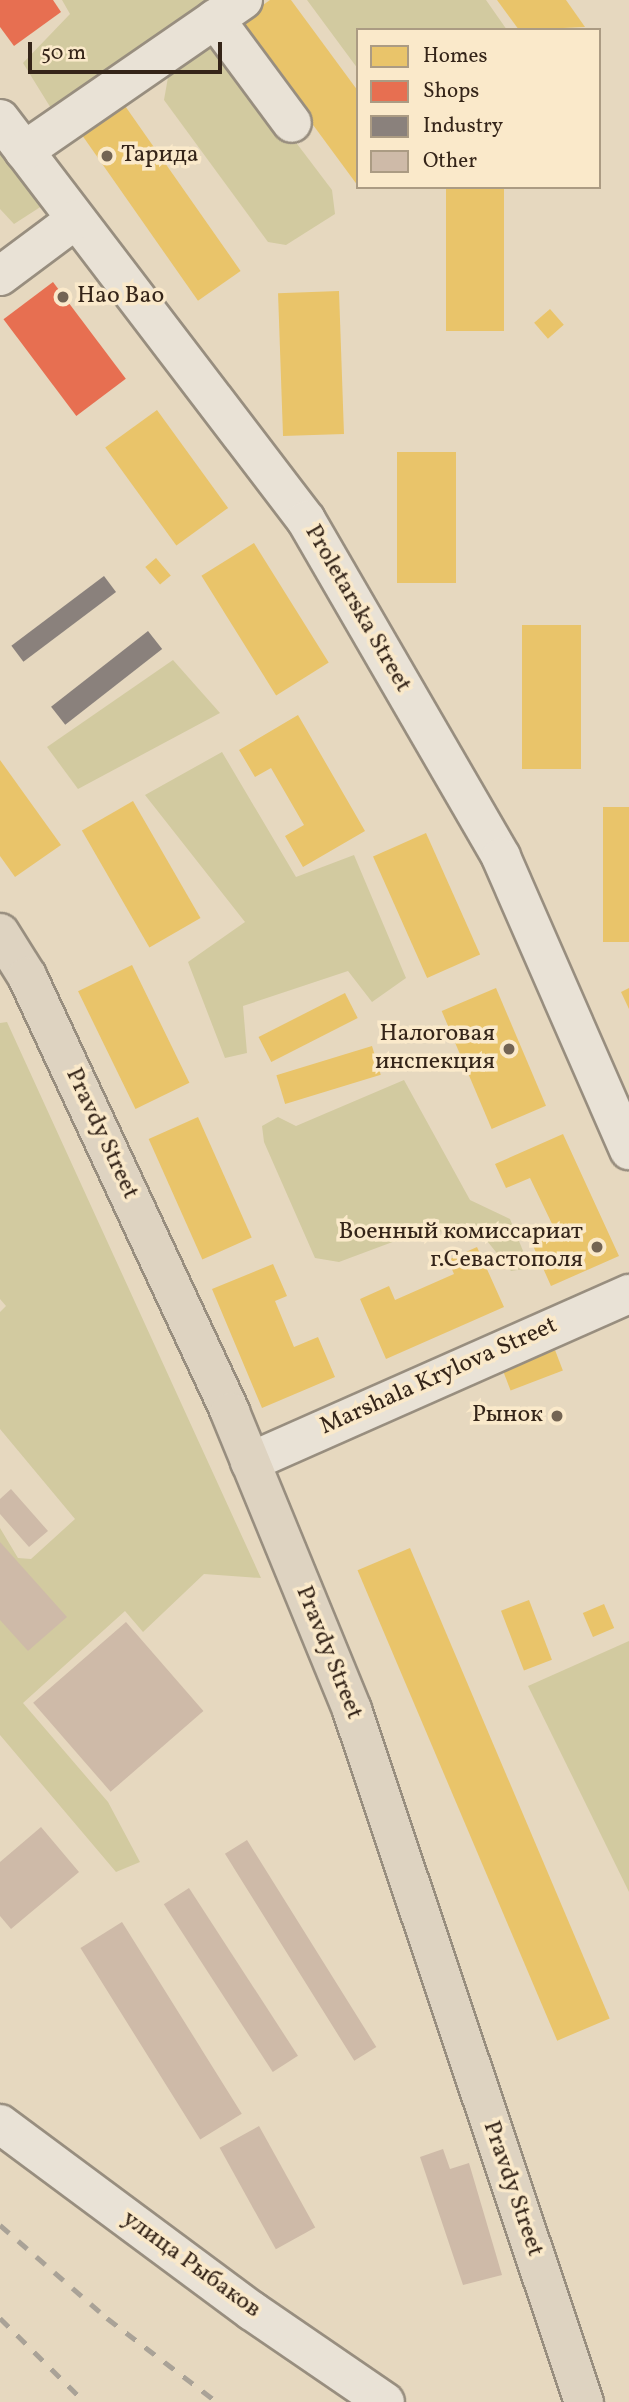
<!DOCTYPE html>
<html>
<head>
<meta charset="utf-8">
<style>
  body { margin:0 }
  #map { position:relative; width:629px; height:2402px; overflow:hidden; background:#e6d8bf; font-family:Vollkorn,serif }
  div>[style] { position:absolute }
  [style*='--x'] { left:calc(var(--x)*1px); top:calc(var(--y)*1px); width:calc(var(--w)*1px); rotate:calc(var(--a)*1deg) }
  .green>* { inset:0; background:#d2caa0 }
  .homes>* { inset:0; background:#e9c46a; transform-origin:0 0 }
  .shops>* { inset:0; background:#e76f51; transform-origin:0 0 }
  .industry>* { inset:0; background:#8a817c; transform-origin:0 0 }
  .building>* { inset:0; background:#cebaa8; transform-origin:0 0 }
  .roads { filter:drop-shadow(2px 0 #988e7f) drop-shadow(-2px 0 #988e7f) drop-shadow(0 2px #988e7f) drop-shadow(0 -2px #988e7f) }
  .minor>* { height:38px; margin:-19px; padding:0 19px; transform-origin:19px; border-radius:19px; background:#e9e2d6 }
  .major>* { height:38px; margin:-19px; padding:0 19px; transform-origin:19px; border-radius:19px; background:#ded3c1 }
  .rail>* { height:5px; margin-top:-2.5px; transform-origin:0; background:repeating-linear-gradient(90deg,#a9a297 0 12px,transparent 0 24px) }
  .dots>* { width:19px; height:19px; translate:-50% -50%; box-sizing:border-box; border:4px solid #fae9ca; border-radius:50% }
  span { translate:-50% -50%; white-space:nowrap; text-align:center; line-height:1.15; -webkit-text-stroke:7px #fae9ca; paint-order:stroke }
  .poi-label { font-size:24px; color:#352519 }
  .left { translate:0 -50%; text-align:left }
  .right { translate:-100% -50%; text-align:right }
  .street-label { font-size:24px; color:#352519 }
  .legend { position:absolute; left:356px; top:28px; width:245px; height:161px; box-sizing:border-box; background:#fae9ca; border:2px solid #ab9b83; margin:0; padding:9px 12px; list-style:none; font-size:21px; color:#352519 }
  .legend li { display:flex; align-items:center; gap:14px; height:35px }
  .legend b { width:35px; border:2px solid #ab9b83 }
  .scale { position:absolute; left:28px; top:42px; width:194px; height:32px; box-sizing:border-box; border:4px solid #352519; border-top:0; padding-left:9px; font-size:21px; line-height:24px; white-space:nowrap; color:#352519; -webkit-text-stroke:5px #fae9ca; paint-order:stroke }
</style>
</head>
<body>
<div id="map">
  <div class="green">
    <i style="clip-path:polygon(62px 0,220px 0,57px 118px,23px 63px,70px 14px)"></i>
    <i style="clip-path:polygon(307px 0,486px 0,507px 30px,358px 30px,358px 69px)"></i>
    <i style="clip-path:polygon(203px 42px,226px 50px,332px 190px,335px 214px,286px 245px,268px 242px,164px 100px,170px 66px)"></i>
    <i style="clip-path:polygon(0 148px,45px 204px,14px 224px,0 209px)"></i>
    <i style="clip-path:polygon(173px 660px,220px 713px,78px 789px,47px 747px)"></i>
    <i style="clip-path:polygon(222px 752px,296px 877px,354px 855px,406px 978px,372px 1002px,348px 971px,243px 1006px,247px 1053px,225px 1058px,188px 962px,245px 922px,145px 795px)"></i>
    <i style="clip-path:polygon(7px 1022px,261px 1578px,204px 1574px,143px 1632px,125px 1611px,23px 1703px,108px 1802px,140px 1862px,116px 1872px,0 1735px,0 1528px,18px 1558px,31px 1559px,75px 1519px,0 1429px,0 1312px,6px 1306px,0 1299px,0 1023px)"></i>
    <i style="clip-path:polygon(404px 1080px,470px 1200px,510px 1219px,530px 1268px,511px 1271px,480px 1232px,422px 1231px,339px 1262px,315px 1258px,264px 1142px,262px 1126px,278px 1117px,296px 1126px)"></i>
    <i style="clip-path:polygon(629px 1641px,629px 1892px,528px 1686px)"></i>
  </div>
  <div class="homes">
    <i style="clip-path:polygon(270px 0,291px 0,358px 91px,358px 186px,238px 23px)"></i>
    <i style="clip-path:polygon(497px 0,566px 0,585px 27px,519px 30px)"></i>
    <i style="left:123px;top:103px;width:205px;height:52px;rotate:55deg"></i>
    <i style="left:446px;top:187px;width:58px;height:144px"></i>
    <i style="left:339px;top:291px;width:143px;height:61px;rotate:88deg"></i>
    <i style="left:550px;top:309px;width:21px;height:21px;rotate:49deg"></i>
    <i style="left:157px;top:410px;width:121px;height:64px;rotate:54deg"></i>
    <i style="left:397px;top:452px;width:59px;height:131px"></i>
    <i style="left:254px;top:543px;width:141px;height:62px;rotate:58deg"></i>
    <i style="left:156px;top:558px;width:23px;height:14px;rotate:50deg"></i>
    <i style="left:522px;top:625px;width:59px;height:144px"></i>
    <i style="clip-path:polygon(298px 715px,365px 831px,303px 867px,285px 836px,304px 825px,271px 768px,255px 777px,239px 750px)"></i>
    <i style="clip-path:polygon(0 760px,61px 845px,15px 877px,0 856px)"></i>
    <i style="left:133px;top:801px;width:135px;height:59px;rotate:60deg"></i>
    <i style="left:603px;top:807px;width:26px;height:135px"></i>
    <i style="left:426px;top:833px;width:133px;height:58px;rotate:66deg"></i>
    <i style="left:132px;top:965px;width:131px;height:60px;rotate:64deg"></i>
    <i style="left:496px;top:988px;width:128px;height:59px;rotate:67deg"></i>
    <i style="clip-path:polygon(629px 988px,629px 1009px,621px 992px)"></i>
    <i style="left:345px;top:993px;width:28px;height:97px;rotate:63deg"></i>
    <i style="left:372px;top:1046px;width:30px;height:100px;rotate:73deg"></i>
    <i style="left:198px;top:1117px;width:132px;height:54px;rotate:66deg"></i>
    <i style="clip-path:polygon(563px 1134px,619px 1256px,551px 1286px,530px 1239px,554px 1228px,530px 1178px,506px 1188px,495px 1164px)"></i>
    <i style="clip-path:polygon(477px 1247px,504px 1307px,386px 1359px,360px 1299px,389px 1286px,395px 1300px,454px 1274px,448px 1260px)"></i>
    <i style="clip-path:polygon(273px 1264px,287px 1296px,275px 1301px,294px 1347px,318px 1337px,335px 1377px,262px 1408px,212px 1289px)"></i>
    <i style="left:555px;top:1350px;width:22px;height:56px;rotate:69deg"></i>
    <i style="left:410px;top:1548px;width:511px;height:57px;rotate:67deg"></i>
    <i style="left:529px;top:1600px;width:64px;height:30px;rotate:69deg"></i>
    <i style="left:604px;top:1604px;width:26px;height:23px;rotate:67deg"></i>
  </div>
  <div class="shops">
    <i style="clip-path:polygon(0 0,53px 0,61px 12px,14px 46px,0 27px)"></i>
    <i style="left:53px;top:282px;width:121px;height:62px;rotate:53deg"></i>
  </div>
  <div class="industry">
    <i style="left:104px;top:576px;width:20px;height:116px;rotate:53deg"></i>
    <i style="left:148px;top:631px;width:23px;height:123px;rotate:52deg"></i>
  </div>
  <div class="building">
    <i style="clip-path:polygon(11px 1489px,48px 1531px,29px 1547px,0 1514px,0 1499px)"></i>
    <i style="clip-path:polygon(0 1542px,67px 1617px,28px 1651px,0 1620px)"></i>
    <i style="left:126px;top:1622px;width:118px;height:123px;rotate:49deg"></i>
    <i style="clip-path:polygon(41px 1827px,79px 1872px,11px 1929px,0 1916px,0 1862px)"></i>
    <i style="left:247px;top:1840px;width:244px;height:26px;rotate:58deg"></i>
    <i style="left:189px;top:1888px;width:200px;height:30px;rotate:57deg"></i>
    <i style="left:122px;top:1922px;width:226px;height:49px;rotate:58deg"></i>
    <i style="left:259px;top:2126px;width:116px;height:45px;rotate:61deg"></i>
    <i style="clip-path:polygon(443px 2149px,450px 2169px,469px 2163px,502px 2275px,463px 2285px,420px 2157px)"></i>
  </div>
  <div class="roads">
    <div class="minor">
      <i style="--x:215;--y:19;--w:129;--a:53.5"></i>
      <i style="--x:0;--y:119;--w:504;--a:52.65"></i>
      <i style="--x:306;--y:520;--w:389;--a:59.9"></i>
      <i style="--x:501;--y:857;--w:320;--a:66.4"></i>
      <i style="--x:24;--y:151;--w:266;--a:-34.6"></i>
      <i style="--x:0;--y:276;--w:94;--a:-36.7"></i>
      <i style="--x:250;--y:1462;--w:415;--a:-23.9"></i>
      <i style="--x:0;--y:2124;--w:314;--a:36.6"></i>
      <i style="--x:252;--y:2311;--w:161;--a:34.4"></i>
    </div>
    <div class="major">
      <i style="--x:0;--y:933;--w:51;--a:57.9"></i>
      <i style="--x:27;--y:976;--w:481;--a:65"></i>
      <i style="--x:230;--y:1412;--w:322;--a:67.7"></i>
      <i style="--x:352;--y:1710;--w:730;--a:71.47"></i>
    </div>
  </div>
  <div class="rail">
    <i style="--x:0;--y:2225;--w:142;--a:41"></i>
    <i style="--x:107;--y:2318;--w:138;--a:37.4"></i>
    <i style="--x:0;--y:2318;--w:120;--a:44.7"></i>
  </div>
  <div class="dots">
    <i style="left:107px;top:156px;background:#736453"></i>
    <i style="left:63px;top:297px;background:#736453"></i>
    <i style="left:509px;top:1049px;background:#736453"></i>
    <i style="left:597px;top:1247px;background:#736453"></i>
    <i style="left:557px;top:1416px;background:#736453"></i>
  </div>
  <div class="poi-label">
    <span class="left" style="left:121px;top:156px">Тарида</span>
    <span class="left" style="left:77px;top:297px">Hao Bao</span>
    <span class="right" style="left:495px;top:1049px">Налоговая<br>инспекция</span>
    <span class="right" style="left:583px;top:1247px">Военный комиссариат<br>г.Севастополя</span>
    <span class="right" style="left:543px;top:1416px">Рынок</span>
  </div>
  <div class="street-label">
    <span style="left:357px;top:609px;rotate:60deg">Proletarska Street</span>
    <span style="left:101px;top:1134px;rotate:65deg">Pravdy Street</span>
    <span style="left:439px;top:1377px;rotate:-24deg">Marshala Krylova Street</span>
    <span style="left:328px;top:1653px;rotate:68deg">Pravdy Street</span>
    <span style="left:512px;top:2189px;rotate:71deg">Pravdy Street</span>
    <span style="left:191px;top:2265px;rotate:36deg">улица Рыбаков</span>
  </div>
  <ul class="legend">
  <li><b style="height:19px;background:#e9c46a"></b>Homes</li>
  <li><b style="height:19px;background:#e76f51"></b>Shops</li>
  <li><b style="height:19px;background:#8a817c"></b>Industry</li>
  <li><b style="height:19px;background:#cebaa8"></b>Other</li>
  </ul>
  <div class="scale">50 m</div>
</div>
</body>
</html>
